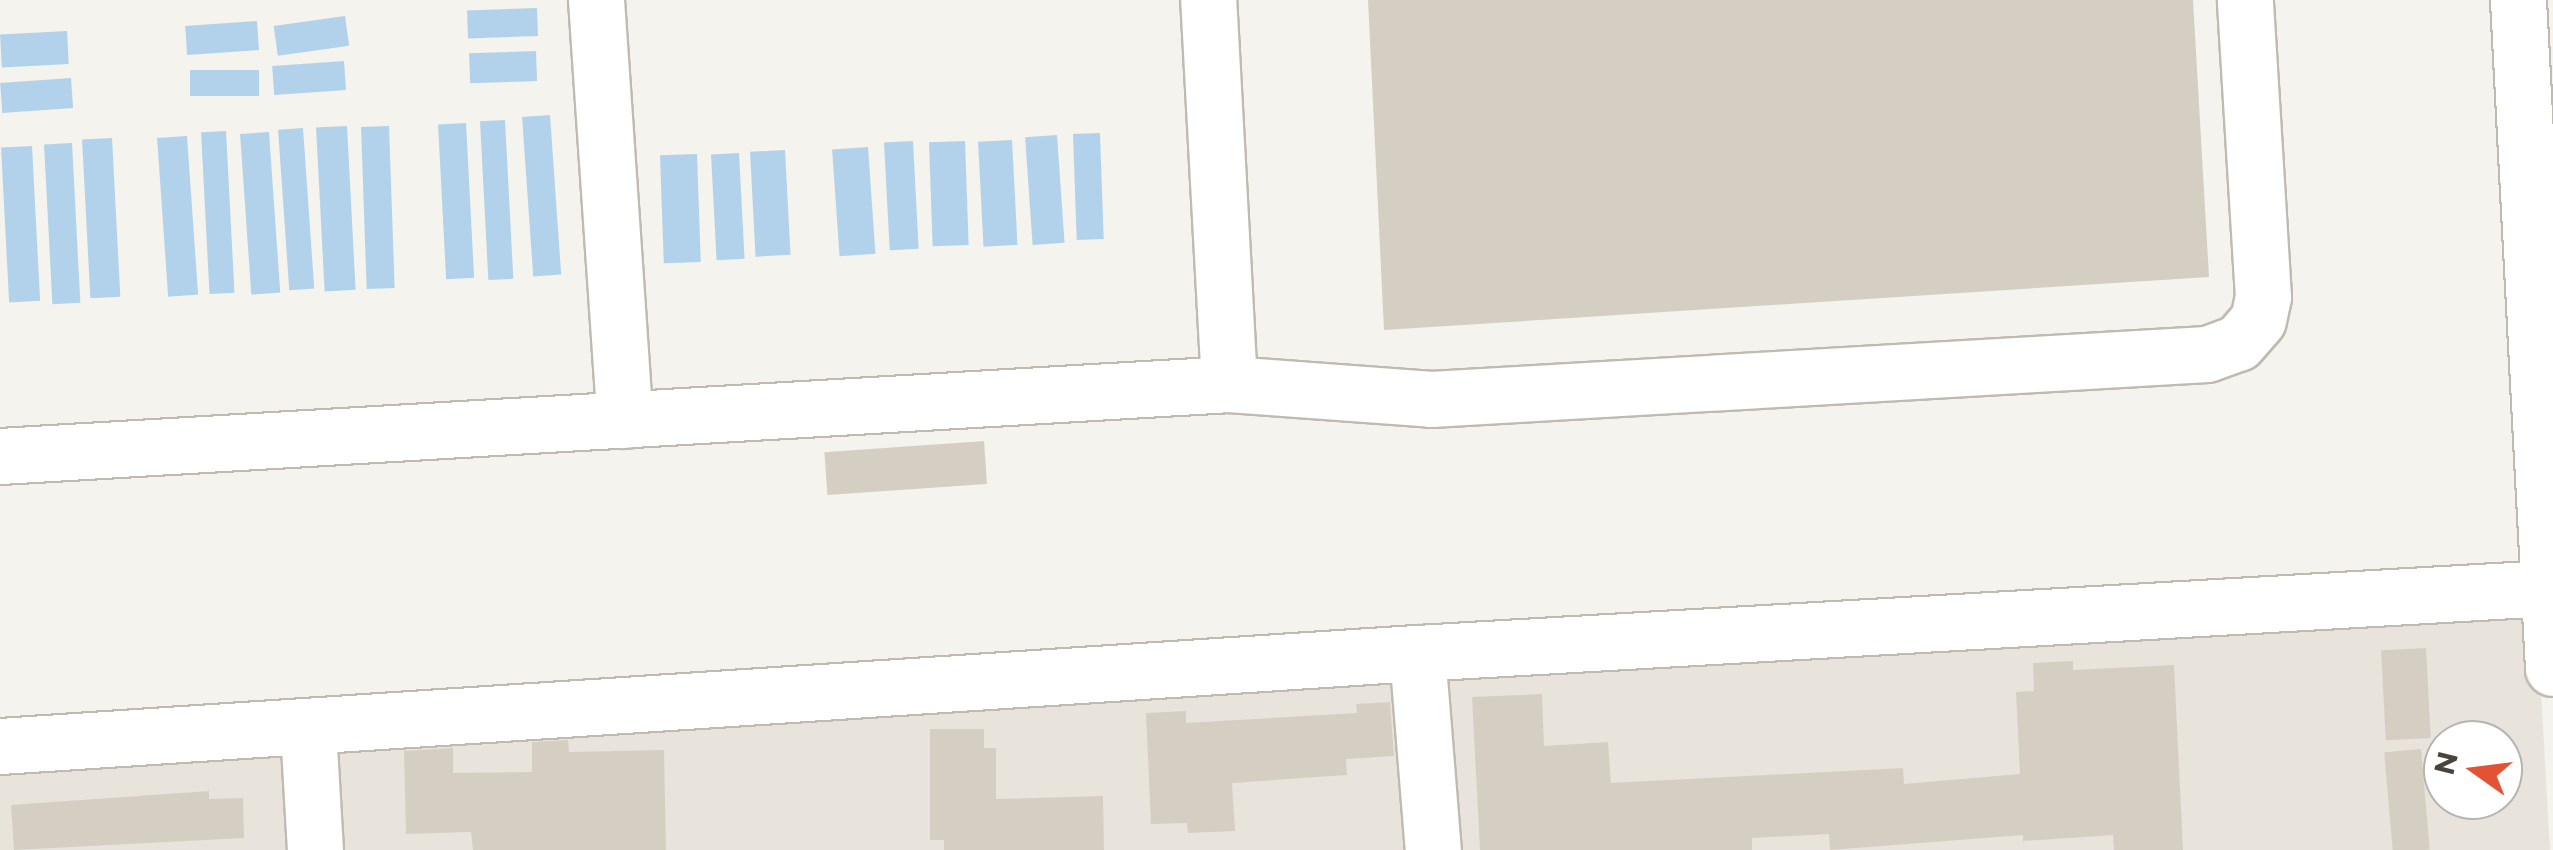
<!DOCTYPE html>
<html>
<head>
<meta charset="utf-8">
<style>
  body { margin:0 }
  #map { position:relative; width:2553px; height:850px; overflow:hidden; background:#f5f3ed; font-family:Montserrat,sans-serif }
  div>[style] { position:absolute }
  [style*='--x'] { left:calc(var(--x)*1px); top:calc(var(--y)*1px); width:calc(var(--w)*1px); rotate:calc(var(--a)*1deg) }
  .residential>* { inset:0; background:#e8e4dc }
  .water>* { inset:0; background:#b1d2ea; transform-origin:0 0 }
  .building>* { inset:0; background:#d5cfc3; transform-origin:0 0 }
  .roads { filter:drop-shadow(2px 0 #c0bab0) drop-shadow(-2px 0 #c0bab0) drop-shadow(0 2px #c0bab0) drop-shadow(0 -2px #c0bab0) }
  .minor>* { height:55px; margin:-27.5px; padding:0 27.5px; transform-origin:27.5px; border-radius:27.5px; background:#fff }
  span { translate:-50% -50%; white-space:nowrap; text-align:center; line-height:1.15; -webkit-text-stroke:10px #fff; paint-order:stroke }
  .north { position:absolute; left:2423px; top:720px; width:100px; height:100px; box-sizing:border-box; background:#fff; border:2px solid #b6b4b1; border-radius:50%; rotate:284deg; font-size:28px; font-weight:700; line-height:40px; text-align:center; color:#49443b }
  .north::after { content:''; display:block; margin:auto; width:35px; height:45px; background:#e45235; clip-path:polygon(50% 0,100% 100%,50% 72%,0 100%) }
</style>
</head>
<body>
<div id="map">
  <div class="residential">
    <i style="clip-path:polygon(evenodd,2522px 615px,2537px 621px,2550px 850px,0 850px,0 759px,2522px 615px,2443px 740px,2503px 740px,2503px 800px,2443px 800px,2443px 740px)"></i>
  </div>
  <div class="water">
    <i style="left:537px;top:8px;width:28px;height:70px;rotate:88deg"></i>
    <i style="left:345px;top:16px;width:30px;height:72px;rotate:82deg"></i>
    <i style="left:257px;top:21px;width:29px;height:72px;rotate:86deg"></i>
    <i style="left:67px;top:31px;width:33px;height:67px;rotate:87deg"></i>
    <i style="left:536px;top:51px;width:30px;height:67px;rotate:88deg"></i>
    <i style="left:344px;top:61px;width:29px;height:72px;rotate:86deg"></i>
    <i style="left:259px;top:70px;width:26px;height:69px;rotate:90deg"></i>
    <i style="left:71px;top:78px;width:30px;height:71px;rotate:86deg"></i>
    <i style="left:550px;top:115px;width:160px;height:28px;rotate:86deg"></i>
    <i style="left:505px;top:120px;width:159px;height:25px;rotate:87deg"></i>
    <i style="left:466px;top:123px;width:155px;height:28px;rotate:87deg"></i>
    <i style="left:347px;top:126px;width:164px;height:31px;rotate:87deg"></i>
    <i style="left:389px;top:126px;width:162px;height:28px;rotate:88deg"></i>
    <i style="left:303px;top:128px;width:161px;height:25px;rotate:86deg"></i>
    <i style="left:226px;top:131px;width:162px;height:25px;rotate:87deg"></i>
    <i style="left:269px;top:132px;width:161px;height:29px;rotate:86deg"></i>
    <i style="left:1100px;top:133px;width:106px;height:27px;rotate:88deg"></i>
    <i style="left:1057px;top:135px;width:108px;height:32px;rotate:86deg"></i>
    <i style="left:187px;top:136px;width:159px;height:30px;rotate:86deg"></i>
    <i style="left:112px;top:138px;width:159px;height:30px;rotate:87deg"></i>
    <i style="left:1012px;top:140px;width:105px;height:34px;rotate:87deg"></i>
    <i style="left:913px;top:141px;width:108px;height:29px;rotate:87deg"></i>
    <i style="left:965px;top:141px;width:104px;height:36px;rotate:88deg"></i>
    <i style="left:72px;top:143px;width:160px;height:28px;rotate:87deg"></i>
    <i style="left:32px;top:146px;width:155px;height:31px;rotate:87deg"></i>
    <i style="left:868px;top:147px;width:107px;height:36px;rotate:86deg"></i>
    <i style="left:785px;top:150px;width:105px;height:35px;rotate:87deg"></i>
    <i style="left:739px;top:153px;width:106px;height:28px;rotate:87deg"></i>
    <i style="left:697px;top:154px;width:108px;height:37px;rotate:88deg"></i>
  </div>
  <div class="building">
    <i style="clip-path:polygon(1368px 0,2193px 0,2209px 277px,1384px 330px)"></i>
    <i style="left:984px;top:441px;width:43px;height:160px;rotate:86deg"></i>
    <i style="left:2426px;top:648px;width:90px;height:45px;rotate:87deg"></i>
    <i style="clip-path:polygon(2073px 661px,2073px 670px,2174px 665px,2183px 850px,2114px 850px,2113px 835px,2023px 841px,2023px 835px,1830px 850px,1829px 834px,1752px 838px,1752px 850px,1480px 850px,1472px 697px,1542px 694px,1544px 746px,1608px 742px,1611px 783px,1903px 768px,1904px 784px,2020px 774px,2016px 692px,2034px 691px,2033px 663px)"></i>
    <i style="clip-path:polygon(1390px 702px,1394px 756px,1346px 759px,1347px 775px,1232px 783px,1235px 831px,1188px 833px,1187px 823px,1151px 824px,1146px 713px,1186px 711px,1186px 723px,1357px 713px,1356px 704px)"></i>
    <i style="clip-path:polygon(930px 729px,984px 729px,984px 748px,996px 748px,996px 799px,1103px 796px,1104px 850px,944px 850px,944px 840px,930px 840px)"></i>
    <i style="clip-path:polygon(568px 740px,569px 752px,664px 750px,666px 850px,473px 850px,471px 832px,406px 834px,404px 751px,453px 748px,453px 773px,532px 772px,532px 742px)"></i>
    <i style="left:2421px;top:749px;width:101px;height:37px;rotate:85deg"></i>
    <i style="clip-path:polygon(209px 791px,209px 799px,243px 798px,244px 838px,14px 850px,11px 805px)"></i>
  </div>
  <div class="roads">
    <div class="minor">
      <i style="--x:596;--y:0;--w:421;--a:86.1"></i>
      <i style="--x:2518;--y:0;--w:669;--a:87"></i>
      <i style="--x:1229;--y:384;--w:203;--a:4.2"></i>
      <i style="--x:1431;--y:399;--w:777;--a:-3.32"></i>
      <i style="--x:2207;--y:354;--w:33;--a:-20"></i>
      <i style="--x:2238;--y:343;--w:30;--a:-49"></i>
      <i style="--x:2258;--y:320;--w:24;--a:-78"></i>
      <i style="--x:2263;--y:297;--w:298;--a:-93.5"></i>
      <i style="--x:0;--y:456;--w:1231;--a:-3.35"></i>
      <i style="--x:1229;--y:384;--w:385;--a:-93.1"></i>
      <i style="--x:1417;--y:653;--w:198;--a:85.4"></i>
      <i style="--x:308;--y:729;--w:121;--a:86.7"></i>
      <i style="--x:0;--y:746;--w:1420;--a:-3.76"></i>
      <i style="--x:1417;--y:653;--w:1133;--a:-3.29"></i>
    </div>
  </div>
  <div class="north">N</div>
</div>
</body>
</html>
